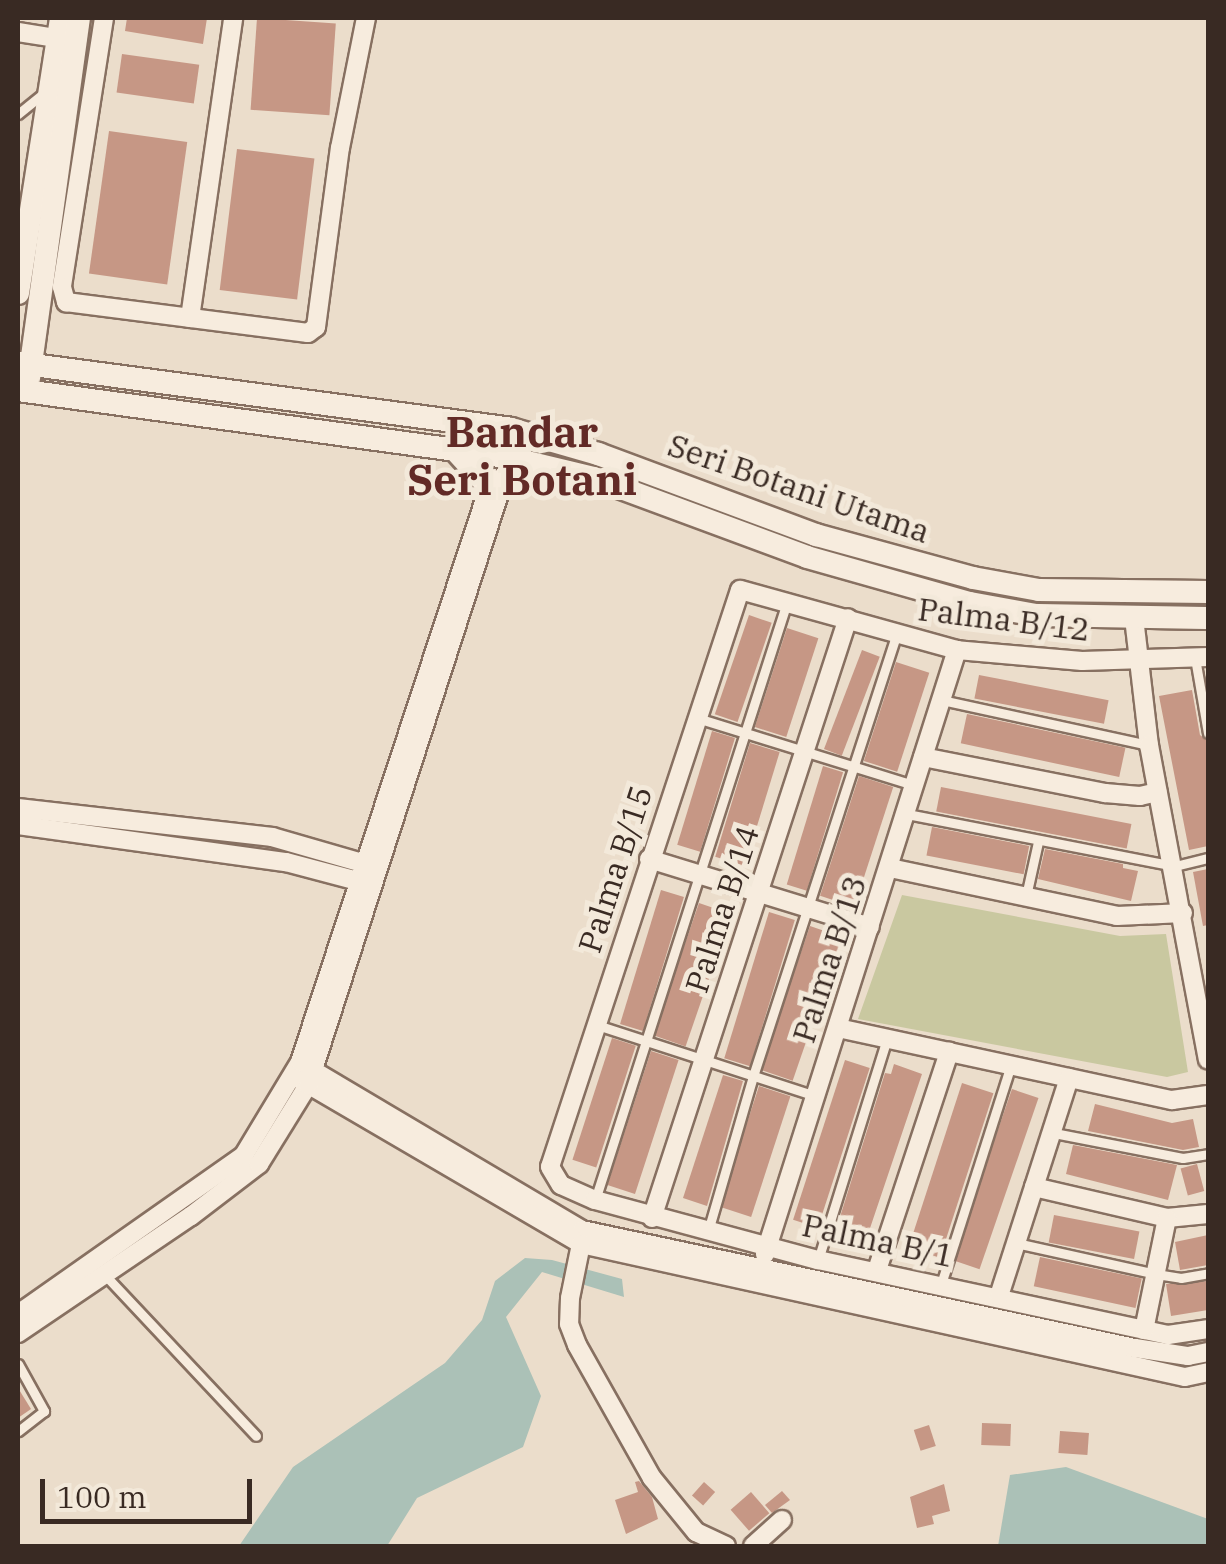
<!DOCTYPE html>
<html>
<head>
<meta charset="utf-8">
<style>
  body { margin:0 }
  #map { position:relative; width:1226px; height:1564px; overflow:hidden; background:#ebddcb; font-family:"IBM Plex Serif",serif }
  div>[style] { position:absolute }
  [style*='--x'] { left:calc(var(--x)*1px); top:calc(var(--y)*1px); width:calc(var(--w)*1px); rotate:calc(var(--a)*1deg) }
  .green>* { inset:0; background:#c9c8a0 }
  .water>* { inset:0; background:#abc1b7 }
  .building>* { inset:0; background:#c69785; transform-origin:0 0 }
  .roads { filter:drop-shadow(2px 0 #877061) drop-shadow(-2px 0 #877061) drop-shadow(0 2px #877061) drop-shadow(0 -2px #877061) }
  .lane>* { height:9px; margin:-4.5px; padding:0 4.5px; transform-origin:4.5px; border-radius:4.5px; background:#f7ecde }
  .street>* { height:18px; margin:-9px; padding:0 9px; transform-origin:9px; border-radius:9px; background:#f7ecde }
  .secondary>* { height:22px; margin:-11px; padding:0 11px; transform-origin:11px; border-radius:11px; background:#f7ecde }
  span { translate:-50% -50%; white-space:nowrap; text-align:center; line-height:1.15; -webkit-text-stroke:10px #f3e9da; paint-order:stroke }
  .street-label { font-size:32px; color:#392a23 }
  .district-label { font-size:42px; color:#622a26; font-weight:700 }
  .frame { position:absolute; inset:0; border:20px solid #392a23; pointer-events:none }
  .scale { position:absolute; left:40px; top:1479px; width:212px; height:45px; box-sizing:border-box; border:5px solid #392a23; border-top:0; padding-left:12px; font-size:30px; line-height:35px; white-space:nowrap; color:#392a23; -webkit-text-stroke:8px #f3e9da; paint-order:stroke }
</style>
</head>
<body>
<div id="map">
  <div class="green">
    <i style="clip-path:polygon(902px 895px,1120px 936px,1166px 934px,1188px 1072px,1167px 1077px,858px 1019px)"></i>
  </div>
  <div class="water">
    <i style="clip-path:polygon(525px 1258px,552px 1260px,622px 1279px,624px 1297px,542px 1272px,506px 1317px,541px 1396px,523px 1447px,417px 1498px,387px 1546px,239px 1546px,293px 1467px,445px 1363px,482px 1320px,495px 1281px)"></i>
    <i style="clip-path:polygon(1066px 1467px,1208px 1519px,1208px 1546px,998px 1546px,1010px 1475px)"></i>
  </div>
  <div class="building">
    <i style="clip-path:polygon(127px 18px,207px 18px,203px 44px,125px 31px)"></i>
    <i style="left:257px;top:18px;width:79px;height:92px;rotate:4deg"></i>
    <i style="left:122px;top:54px;width:78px;height:39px;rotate:8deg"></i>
    <i style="left:109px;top:131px;width:79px;height:144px;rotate:8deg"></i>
    <i style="left:237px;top:149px;width:78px;height:142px;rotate:7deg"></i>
    <i style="left:749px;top:615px;width:24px;height:105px;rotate:19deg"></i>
    <i style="left:787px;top:628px;width:33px;height:104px;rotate:18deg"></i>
    <i style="left:862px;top:650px;width:19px;height:106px;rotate:21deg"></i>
    <i style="left:896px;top:662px;width:35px;height:104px;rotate:18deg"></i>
    <i style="left:979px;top:675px;width:132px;height:24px;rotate:11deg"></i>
    <i style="clip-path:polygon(1192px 690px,1200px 735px,1208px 741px,1208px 846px,1189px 850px,1159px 696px)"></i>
    <i style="left:967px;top:714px;width:162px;height:30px;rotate:12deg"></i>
    <i style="left:712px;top:731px;width:24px;height:119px;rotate:17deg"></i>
    <i style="left:750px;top:743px;width:31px;height:119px;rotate:17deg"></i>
    <i style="left:823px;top:766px;width:21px;height:124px;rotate:17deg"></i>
    <i style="left:859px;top:776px;width:36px;height:126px;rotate:18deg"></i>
    <i style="left:941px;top:787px;width:194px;height:25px;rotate:11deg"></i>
    <i style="left:932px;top:827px;width:99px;height:29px;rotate:11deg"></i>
    <i style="clip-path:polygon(1045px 849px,1123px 864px,1123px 868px,1138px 871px,1131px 901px,1038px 879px)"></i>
    <i style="clip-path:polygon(1208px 869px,1208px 925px,1203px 926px,1193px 872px)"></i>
    <i style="left:661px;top:890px;width:24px;height:140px;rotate:17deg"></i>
    <i style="left:699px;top:903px;width:34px;height:140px;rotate:19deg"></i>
    <i style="left:769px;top:912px;width:27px;height:153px;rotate:17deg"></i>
    <i style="left:810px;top:926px;width:34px;height:152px;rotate:19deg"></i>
    <i style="left:612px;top:1038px;width:25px;height:128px;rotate:18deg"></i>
    <i style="left:651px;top:1051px;width:29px;height:141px;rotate:18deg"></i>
    <i style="left:845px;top:1060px;width:26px;height:168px;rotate:18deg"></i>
    <i style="clip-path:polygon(894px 1064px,922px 1074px,864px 1246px,835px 1233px,885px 1073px,891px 1074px)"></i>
    <i style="clip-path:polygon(723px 1075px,743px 1081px,707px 1206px,683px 1198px)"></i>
    <i style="left:962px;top:1083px;width:33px;height:173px;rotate:18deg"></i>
    <i style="left:759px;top:1086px;width:33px;height:127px;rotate:18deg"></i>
    <i style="left:1012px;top:1089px;width:28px;height:181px;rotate:19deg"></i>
    <i style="clip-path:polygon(1095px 1104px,1172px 1123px,1193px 1119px,1199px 1147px,1183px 1150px,1088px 1131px)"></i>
    <i style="clip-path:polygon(1073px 1145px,1177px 1165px,1168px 1200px,1066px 1174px)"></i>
    <i style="left:1197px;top:1164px;width:28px;height:17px;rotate:75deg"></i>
    <i style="left:1054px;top:1215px;width:87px;height:28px;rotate:11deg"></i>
    <i style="clip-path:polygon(1208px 1235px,1208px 1265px,1180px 1270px,1175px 1242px)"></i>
    <i style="left:1040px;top:1257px;width:104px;height:30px;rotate:12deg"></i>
    <i style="clip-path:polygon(1208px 1281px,1208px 1310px,1171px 1316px,1166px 1284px)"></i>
    <i style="clip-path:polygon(18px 1388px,31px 1409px,18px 1418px)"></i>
    <i style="left:982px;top:1423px;width:29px;height:22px;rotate:2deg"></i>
    <i style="left:929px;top:1425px;width:22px;height:16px;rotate:72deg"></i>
    <i style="left:1060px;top:1431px;width:29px;height:22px;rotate:4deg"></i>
    <i style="clip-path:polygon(639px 1481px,652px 1497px,658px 1519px,626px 1534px,615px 1500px,638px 1492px,635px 1482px)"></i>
    <i style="left:704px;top:1482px;width:15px;height:18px;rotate:42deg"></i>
    <i style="clip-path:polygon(944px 1484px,950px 1511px,932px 1516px,934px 1524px,917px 1528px,910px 1497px)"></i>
    <i style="clip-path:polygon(782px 1491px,790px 1500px,772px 1513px,765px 1505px)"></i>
    <i style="left:751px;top:1492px;width:28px;height:27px;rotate:49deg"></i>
  </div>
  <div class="roads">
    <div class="lane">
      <i style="--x:18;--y:114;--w:32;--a:-39"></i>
      <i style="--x:1195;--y:658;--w:76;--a:80.2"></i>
      <i style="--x:942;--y:700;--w:212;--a:12.3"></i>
      <i style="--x:697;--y:718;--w:227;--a:17.2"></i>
      <i style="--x:907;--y:814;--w:273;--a:11"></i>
      <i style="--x:1175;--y:866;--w:34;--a:-14"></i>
      <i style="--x:1026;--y:896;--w:55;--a:-77.5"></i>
      <i style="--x:597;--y:1025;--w:229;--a:18"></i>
      <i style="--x:1054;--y:1133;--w:131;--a:11"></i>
      <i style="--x:1183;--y:1158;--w:25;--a:-9"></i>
      <i style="--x:595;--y:1200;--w:628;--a:-72.2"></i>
      <i style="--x:708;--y:1231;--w:161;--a:-73.8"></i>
      <i style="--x:753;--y:1076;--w:464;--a:-72"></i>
      <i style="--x:1016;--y:1243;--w:143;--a:12.5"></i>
      <i style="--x:1156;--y:1274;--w:25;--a:9"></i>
      <i style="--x:1181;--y:1278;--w:27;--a:-10"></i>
      <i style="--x:818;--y:1260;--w:232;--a:-72.7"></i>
      <i style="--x:104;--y:1274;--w:222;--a:46.8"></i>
      <i style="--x:941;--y:1284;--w:231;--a:-72.3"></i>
      <i style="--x:18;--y:1364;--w:54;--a:61"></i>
      <i style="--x:44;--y:1411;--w:33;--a:142"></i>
    </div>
    <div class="street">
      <i style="--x:104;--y:18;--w:272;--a:98.9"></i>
      <i style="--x:62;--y:287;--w:16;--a:75"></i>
      <i style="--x:66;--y:302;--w:244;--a:7.3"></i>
      <i style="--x:308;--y:333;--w:10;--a:-37"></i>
      <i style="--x:316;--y:327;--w:181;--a:-82.4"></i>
      <i style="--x:340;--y:148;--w:133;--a:-78.7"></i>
      <i style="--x:18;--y:32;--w:39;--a:9"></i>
      <i style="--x:190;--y:318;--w:303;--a:-81.8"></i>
      <i style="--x:1134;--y:618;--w:128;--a:83.3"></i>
      <i style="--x:1149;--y:745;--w:320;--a:79.4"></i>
      <i style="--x:1208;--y:657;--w:126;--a:178.2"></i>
      <i style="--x:1082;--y:661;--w:125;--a:-175"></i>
      <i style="--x:957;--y:650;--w:225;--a:-164.5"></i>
      <i style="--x:740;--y:590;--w:607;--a:108.23"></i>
      <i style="--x:550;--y:1167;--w:21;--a:59"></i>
      <i style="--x:561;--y:1185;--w:37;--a:24"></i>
      <i style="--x:595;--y:1200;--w:231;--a:15.1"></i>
      <i style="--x:818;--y:1260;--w:358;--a:12.1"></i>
      <i style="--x:1168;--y:1335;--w:40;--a:-8.5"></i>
      <i style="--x:923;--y:757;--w:186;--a:11.2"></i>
      <i style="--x:1105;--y:793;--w:35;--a:5"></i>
      <i style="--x:1140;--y:796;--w:18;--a:-13"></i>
      <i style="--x:18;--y:808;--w:256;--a:6.5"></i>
      <i style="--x:272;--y:837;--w:108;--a:16.1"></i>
      <i style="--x:18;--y:825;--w:271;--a:7.9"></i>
      <i style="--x:286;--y:862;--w:86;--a:14.8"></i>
      <i style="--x:649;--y:859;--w:231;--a:17.1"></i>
      <i style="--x:890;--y:868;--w:232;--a:11.9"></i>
      <i style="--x:1117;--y:916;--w:66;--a:-2.6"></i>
      <i style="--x:838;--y:1028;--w:342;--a:12.2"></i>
      <i style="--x:1172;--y:1100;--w:36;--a:-8"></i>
      <i style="--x:304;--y:1065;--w:323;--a:30.7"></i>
      <i style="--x:582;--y:1230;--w:565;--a:12.05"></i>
      <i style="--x:1135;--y:1348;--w:54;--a:8.6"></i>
      <i style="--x:1188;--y:1356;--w:20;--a:-11"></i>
      <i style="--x:299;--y:1079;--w:327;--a:30.3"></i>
      <i style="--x:581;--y:1244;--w:618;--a:12.42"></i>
      <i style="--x:1185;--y:1377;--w:24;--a:-12"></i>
      <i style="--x:1034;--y:1187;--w:137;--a:13.1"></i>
      <i style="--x:1167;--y:1218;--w:41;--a:-5.6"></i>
      <i style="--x:652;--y:1218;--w:631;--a:-71.91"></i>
      <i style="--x:581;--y:1244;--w:55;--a:101.5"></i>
      <i style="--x:570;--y:1298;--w:26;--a:92"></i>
      <i style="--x:569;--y:1324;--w:22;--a:69"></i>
      <i style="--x:577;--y:1345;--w:153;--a:60.6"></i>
      <i style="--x:652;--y:1478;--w:70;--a:50.8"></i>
      <i style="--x:696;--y:1532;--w:33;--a:25"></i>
      <i style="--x:765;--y:1254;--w:634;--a:-72.37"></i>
      <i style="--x:877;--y:1270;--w:230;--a:-71.7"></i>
      <i style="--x:999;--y:1296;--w:229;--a:-72.2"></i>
      <i style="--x:18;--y:1314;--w:276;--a:-35.1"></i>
      <i style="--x:244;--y:1155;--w:109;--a:-58.9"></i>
      <i style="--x:300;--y:1062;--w:615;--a:-71.8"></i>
      <i style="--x:1144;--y:1330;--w:114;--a:-78.4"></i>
      <i style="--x:18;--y:1333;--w:209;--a:-34.1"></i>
      <i style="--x:191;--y:1216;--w:86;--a:-37.4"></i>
      <i style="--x:259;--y:1164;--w:93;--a:-58.2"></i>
      <i style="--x:308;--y:1085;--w:644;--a:-72.1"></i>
      <i style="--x:753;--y:1546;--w:39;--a:-42"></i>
    </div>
    <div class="secondary">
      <i style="--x:18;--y:293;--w:278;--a:-81.1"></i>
      <i style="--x:18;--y:363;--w:497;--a:7.6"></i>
      <i style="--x:511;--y:429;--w:91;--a:16"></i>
      <i style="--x:598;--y:454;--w:233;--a:20.4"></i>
      <i style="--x:816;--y:535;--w:163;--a:15.3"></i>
      <i style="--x:973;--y:578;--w:67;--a:10.3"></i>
      <i style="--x:1039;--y:590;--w:169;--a:0.7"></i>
      <i style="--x:29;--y:378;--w:363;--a:-82.1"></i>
      <i style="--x:18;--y:390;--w:493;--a:7.8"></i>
      <i style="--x:506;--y:457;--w:90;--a:13.4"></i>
      <i style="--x:594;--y:478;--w:227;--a:20.3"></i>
      <i style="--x:807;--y:557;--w:169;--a:15.8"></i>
      <i style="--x:970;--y:603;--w:67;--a:10.3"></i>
      <i style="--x:1036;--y:615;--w:172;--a:1"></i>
      <i style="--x:456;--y:451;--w:46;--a:47.6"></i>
      <i style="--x:506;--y:482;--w:47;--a:-14.9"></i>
    </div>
  </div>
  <div class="street-label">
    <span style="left:799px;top:488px;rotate:19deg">Seri Botani Utama</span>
    <span style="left:1004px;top:619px;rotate:7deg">Palma B/12</span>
    <span style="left:615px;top:869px;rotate:-72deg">Palma B/15</span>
    <span style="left:722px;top:909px;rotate:-72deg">Palma B/14</span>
    <span style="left:829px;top:959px;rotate:-72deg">Palma B/13</span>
    <span style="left:878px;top:1240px;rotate:12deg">Palma B/1</span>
  </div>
  <div class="district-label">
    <span style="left:522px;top:456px">Bandar<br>Seri Botani</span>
  </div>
  <div class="frame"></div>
  <div class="scale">100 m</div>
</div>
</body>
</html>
